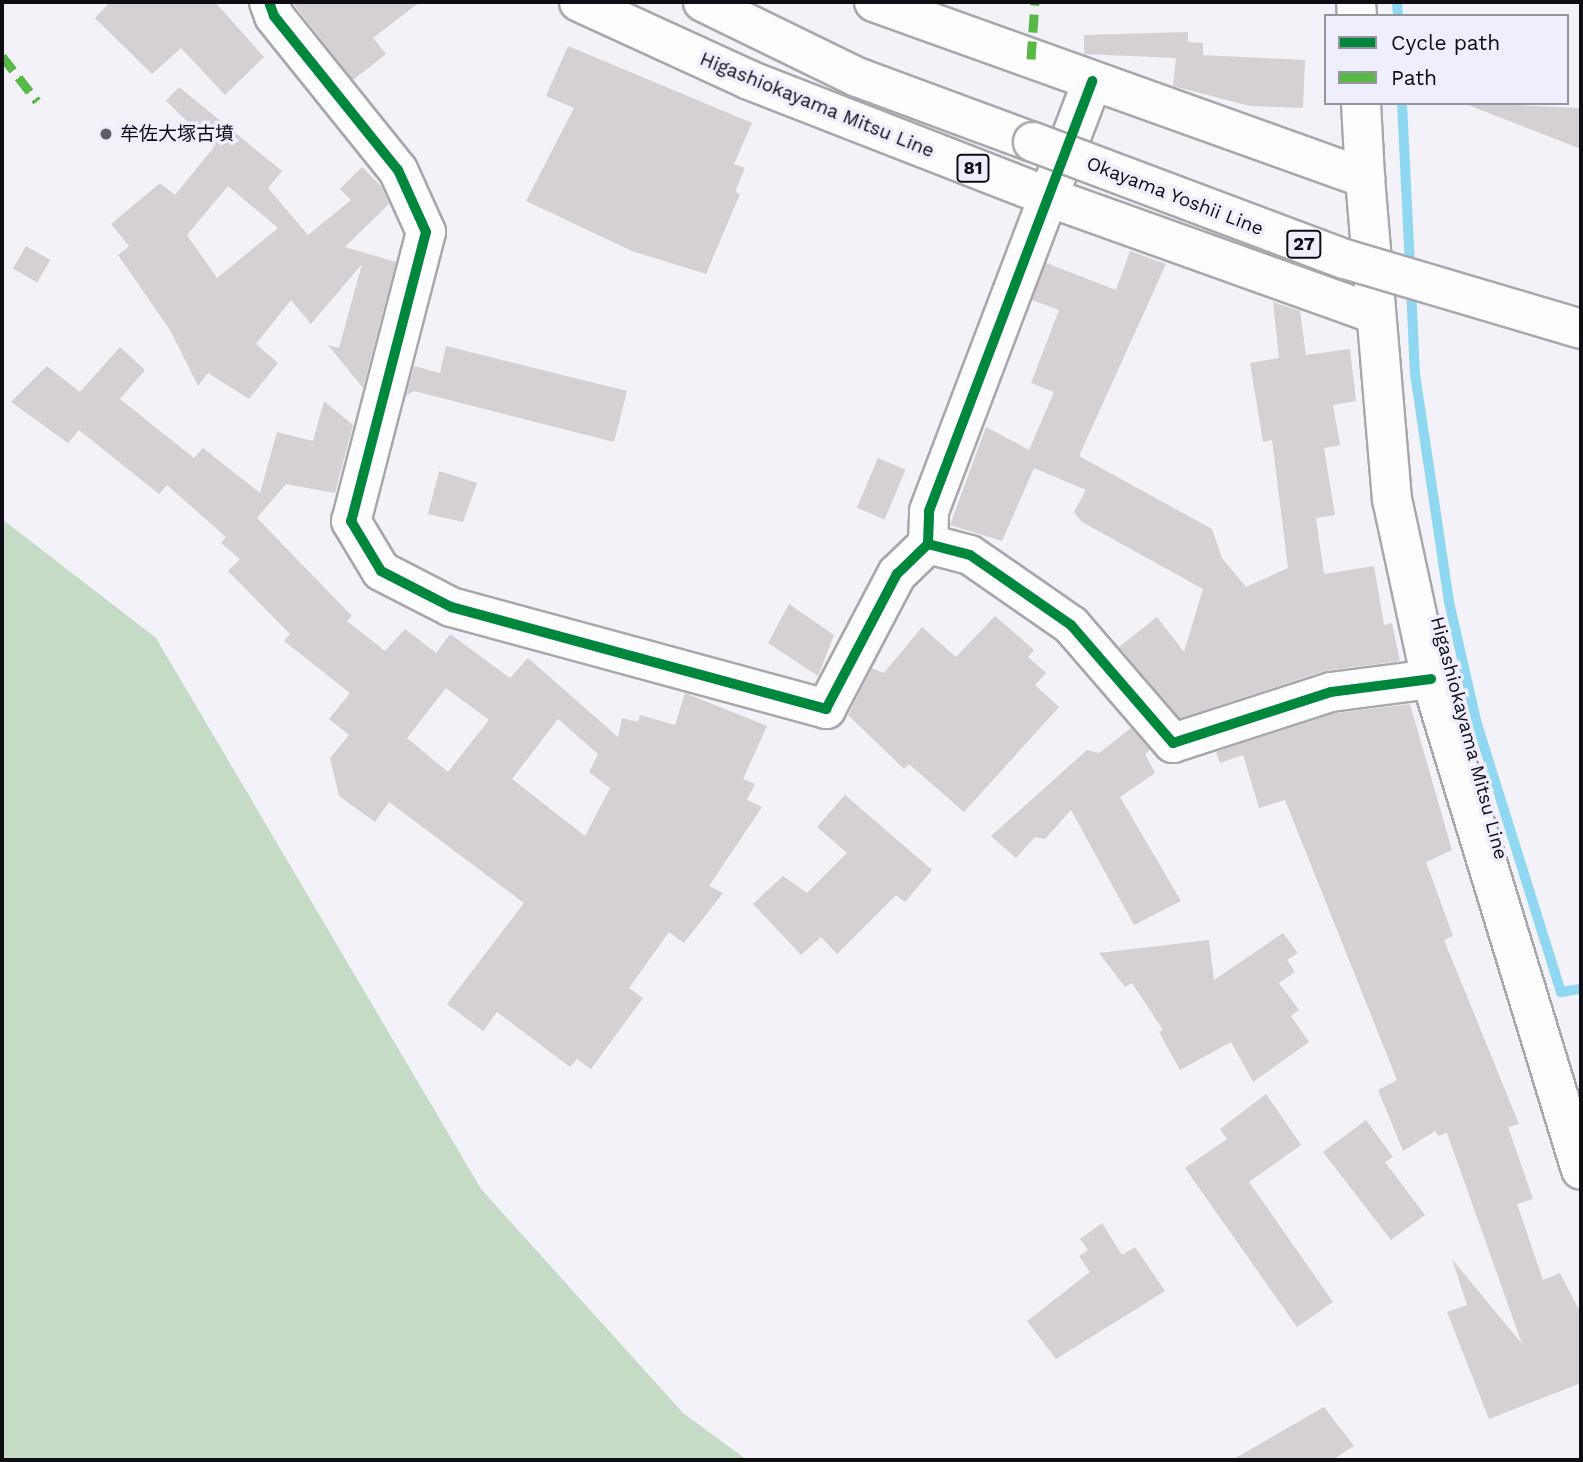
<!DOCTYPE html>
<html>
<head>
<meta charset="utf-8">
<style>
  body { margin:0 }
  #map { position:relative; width:1583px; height:1462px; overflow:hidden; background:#f2f2f8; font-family:"Work Sans","Noto Sans JP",sans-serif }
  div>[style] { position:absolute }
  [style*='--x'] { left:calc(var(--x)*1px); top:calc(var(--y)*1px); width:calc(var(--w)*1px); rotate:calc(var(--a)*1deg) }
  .green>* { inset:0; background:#c5dbc6 }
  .stream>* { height:10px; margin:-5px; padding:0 5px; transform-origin:5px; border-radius:5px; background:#90d8f1 }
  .building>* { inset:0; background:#d5d0d4; transform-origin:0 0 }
  .roads { filter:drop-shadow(2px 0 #a8a7ad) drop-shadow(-2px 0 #a8a7ad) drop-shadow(0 2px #a8a7ad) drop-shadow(0 -2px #a8a7ad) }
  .minor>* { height:38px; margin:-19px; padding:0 19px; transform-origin:19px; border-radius:19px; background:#fdfdfe }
  .major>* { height:38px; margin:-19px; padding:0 19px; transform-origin:19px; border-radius:19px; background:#fdfdfe }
  .bridges { filter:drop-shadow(2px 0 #a8a7ad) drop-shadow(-2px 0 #a8a7ad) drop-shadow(0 2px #a8a7ad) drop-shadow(0 -2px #a8a7ad) }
  .major-bridge>* { height:38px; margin:-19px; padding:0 19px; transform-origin:19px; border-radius:19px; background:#fdfdfe }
  .quiet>* { height:9px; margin-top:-4.5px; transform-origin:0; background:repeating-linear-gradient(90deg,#58b947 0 18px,transparent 0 27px) }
  .cycleway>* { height:10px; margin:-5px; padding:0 5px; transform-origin:5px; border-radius:5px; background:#00873e }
  .dots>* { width:19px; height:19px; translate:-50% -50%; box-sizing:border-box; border:4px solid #efeefc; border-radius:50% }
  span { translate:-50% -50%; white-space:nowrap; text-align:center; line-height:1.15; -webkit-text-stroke:7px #efeefc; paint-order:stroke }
  .shield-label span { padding:2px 5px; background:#efeefc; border:2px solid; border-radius:5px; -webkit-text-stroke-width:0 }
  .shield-label { font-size:18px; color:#0e0d14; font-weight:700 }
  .street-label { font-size:19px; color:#0e0d14 }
  .poi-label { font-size:19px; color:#0e0d14 }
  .left { translate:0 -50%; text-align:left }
  .frame { position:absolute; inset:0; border:4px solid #0e0d14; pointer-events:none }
  .legend { position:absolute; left:1324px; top:14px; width:245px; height:91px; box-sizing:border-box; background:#efeefc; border:2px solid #95949f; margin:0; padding:9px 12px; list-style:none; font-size:21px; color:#0e0d14 }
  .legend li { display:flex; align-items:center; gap:14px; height:35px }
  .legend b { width:35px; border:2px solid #95949f }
</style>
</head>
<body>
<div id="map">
  <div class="green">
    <i style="clip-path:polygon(2px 519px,156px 638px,481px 1189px,683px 1413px,747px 1460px,2px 1460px)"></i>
  </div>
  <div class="stream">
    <i style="--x:1397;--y:2;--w:14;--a:86"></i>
    <i style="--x:1402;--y:103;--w:165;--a:87.2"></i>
    <i style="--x:1411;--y:287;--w:87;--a:87.4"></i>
    <i style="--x:1415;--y:374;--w:231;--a:81.5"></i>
    <i style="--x:1449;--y:602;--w:125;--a:77.1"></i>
    <i style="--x:1477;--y:724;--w:281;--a:72.6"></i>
    <i style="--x:1561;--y:992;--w:20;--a:-9"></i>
  </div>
  <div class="building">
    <i style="clip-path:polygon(110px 2px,215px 2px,264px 57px,225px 95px,181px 48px,152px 74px,95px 18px)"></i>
    <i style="clip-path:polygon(292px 2px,420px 2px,373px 38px,386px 54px,353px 80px)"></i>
    <i style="clip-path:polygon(1188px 32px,1188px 42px,1203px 43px,1203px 55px,1305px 60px,1303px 108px,1250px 106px,1173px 86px,1176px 58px,1084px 54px,1084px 35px)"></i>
    <i style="clip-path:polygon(568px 46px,752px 123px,734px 164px,745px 168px,735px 192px,740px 194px,706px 274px,632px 251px,526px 201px,574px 108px,546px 96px)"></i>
    <i style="clip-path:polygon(evenodd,179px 87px,282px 171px,268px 188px,308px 235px,351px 200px,340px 189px,362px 167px,381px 186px,389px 204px,345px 247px,396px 262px,363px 388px,328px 345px,339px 348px,362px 264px,311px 324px,291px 300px,256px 344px,278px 363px,249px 399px,208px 373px,198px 386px,170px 330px,118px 255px,129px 246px,111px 224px,160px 183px,175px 195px,214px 147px,166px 101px,179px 87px,228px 186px,278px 228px,217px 278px,187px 235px,228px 186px)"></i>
    <i style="clip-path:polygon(1469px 103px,1581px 108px,1581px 149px,1468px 105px)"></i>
    <i style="left:26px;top:246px;width:28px;height:26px;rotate:30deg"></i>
    <i style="clip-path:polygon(1130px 251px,1166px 264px,1079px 456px,1212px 529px,1222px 558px,1246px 587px,1288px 568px,1272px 440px,1263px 442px,1250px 363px,1279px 358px,1273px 302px,1300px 311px,1306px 355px,1350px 349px,1356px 401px,1333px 405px,1340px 445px,1324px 448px,1335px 515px,1316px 518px,1324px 574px,1374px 566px,1384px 625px,1392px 623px,1400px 661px,1324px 671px,1180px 718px,1119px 647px,1157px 617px,1184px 652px,1203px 589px,1082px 522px,1074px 512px,1086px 490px,1034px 468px,1002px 541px,950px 525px,986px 427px,1029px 450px,1054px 392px,1031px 383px,1059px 310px,1032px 300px,1046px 263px,1116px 290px)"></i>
    <i style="clip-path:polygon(446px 346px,627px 391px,614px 442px,414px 391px,406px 396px,414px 366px,440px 373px)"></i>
    <i style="clip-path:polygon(evenodd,120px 347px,145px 370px,120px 399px,194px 458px,203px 448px,260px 493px,277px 432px,313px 441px,324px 401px,353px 425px,335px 493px,286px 484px,257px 518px,352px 616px,347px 621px,385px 651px,405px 629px,436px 653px,450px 634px,510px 678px,528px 658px,618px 737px,622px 718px,638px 722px,640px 715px,675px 725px,685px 693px,767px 726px,743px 779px,755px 784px,747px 800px,762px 807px,709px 886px,723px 893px,684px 943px,669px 932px,629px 988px,643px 998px,591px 1069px,577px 1059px,570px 1067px,497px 1012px,483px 1031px,447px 1004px,524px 903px,389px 802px,375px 822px,339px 796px,330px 758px,349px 735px,329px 719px,350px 693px,284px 641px,290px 634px,228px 571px,240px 559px,221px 543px,226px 537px,167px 485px,159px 494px,79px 430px,68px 443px,11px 402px,47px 366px,80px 392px,120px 347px,446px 688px,489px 720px,448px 772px,407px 738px,446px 688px,120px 347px,558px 719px,598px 754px,589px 772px,610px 788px,585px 836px,512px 779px,558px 719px)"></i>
    <i style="left:878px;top:458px;width:30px;height:54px;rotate:23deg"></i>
    <i style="clip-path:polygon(439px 471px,477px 483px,463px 522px,428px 514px)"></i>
    <i style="clip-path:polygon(789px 604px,834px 635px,818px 676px,768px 643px)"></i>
    <i style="clip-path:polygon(995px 616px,1034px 650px,1028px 657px,1046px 673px,1035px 685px,1059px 707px,964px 812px,909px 764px,904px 769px,848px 715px,872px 668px,884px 673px,922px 627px,956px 657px)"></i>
    <i style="clip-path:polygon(1410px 704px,1452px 850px,1426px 862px,1453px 936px,1444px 940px,1519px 1124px,1508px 1127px,1533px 1199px,1517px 1204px,1543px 1280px,1560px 1273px,1581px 1314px,1581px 1383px,1489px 1419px,1447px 1312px,1467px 1305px,1452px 1259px,1522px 1344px,1447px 1133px,1438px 1136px,1435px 1131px,1403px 1151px,1378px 1090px,1397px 1080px,1285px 800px,1259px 808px,1243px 755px,1220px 763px,1216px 752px,1336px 713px)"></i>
    <i style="clip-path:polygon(1131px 728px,1150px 750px,1145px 754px,1155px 773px,1120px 797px,1181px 901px,1134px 925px,1071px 810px,1045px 839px,1035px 837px,1016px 858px,991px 836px,1087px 750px,1099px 753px)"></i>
    <i style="clip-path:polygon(845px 795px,932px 870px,905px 902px,896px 895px,837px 954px,821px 937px,801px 955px,753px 904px,783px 876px,807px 893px,847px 853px,817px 827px)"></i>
    <i style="clip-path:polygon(1283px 933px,1298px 953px,1287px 960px,1295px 972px,1279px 983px,1299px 1010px,1291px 1016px,1309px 1042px,1253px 1082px,1231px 1042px,1180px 1070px,1159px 1032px,1163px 1030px,1132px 983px,1125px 987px,1099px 953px,1209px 940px,1214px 980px)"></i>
    <i style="clip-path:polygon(1266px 1094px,1301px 1145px,1249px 1182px,1333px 1302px,1297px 1327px,1185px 1168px,1227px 1139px,1220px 1129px)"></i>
    <i style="clip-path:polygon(1366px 1120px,1393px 1157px,1385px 1162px,1425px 1215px,1391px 1240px,1323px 1152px)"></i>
    <i style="clip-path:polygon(1102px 1223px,1122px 1255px,1135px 1247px,1165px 1291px,1056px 1359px,1027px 1321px,1090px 1272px,1079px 1256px,1088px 1250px,1080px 1239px)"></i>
    <i style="clip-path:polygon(1324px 1407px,1354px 1446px,1332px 1460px,1232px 1460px)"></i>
  </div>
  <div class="roads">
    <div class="minor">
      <i style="--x:269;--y:2;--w:15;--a:70"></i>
      <i style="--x:274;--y:16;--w:198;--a:51.2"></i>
      <i style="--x:398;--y:170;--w:68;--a:65.7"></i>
      <i style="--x:426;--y:232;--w:299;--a:104.5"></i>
      <i style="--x:351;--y:521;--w:58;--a:59"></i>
      <i style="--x:381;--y:571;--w:79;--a:27.2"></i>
      <i style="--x:451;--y:607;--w:389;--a:15.2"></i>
      <i style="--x:826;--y:709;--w:153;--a:-62.3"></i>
      <i style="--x:897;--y:574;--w:43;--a:-44.1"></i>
      <i style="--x:928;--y:544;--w:33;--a:-88"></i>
      <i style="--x:929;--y:511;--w:460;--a:-69.2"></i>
      <i style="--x:1356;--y:2;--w:14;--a:86"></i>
      <i style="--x:1361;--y:103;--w:75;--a:86.9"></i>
      <i style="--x:928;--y:544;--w:43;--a:14.7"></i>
      <i style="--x:970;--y:555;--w:123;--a:34.7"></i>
      <i style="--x:1071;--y:625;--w:156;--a:49.2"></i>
      <i style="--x:1173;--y:743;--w:166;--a:-17.9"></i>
      <i style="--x:1331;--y:692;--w:101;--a:-7.4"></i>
    </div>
    <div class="major">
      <i style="--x:579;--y:2;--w:187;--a:24.6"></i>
      <i style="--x:749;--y:80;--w:324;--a:21.3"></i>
      <i style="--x:1051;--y:198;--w:344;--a:19.7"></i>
      <i style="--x:703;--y:2;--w:171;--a:26"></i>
      <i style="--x:857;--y:77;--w:188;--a:20.3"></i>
      <i style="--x:874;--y:2;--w:522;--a:19.72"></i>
      <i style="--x:1365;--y:178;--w:322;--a:85.2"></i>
      <i style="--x:1392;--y:499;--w:184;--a:77.8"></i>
      <i style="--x:1431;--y:679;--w:513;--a:73.01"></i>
    </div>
  </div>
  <div class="bridges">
    <div class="major-bridge">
      <i style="--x:1033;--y:142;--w:333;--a:20.6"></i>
      <i style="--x:1345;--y:259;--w:246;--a:16.5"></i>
    </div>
  </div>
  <div class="quiet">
    <i style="--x:2;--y:56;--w:57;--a:52.1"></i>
    <i style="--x:1031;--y:59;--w:57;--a:-86"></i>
  </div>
  <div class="cycleway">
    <i style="--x:269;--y:2;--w:15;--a:70"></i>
    <i style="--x:274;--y:16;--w:198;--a:51.2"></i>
    <i style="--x:398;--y:170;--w:68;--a:65.7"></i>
    <i style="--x:426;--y:232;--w:299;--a:104.5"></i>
    <i style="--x:351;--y:521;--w:58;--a:59"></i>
    <i style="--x:381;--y:571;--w:79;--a:27.2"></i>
    <i style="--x:451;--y:607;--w:389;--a:15.2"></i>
    <i style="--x:826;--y:709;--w:153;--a:-62.3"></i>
    <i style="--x:897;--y:574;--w:43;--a:-44.1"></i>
    <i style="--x:928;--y:544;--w:33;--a:-88"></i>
    <i style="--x:929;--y:511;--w:460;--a:-69.2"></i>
    <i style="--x:928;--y:544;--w:43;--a:14.7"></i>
    <i style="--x:970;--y:555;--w:123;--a:34.7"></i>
    <i style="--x:1071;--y:625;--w:156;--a:49.2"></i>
    <i style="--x:1173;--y:743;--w:166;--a:-17.9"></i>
    <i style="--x:1331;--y:692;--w:101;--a:-7.4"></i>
  </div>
  <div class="dots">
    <i style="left:106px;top:134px;background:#5e5d64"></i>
  </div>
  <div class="shield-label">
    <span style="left:973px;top:168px">81</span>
    <span style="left:1304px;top:244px">27</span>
  </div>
  <div class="street-label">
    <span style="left:817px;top:105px;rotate:22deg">Higashiokayama Mitsu Line</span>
    <span style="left:1175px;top:196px;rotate:21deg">Okayama Yoshii Line</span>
    <span style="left:1469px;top:738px;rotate:75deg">Higashiokayama Mitsu Line</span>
  </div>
  <div class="poi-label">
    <span class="left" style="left:120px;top:134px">牟佐大塚古墳</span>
  </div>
  <div class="frame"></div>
  <ul class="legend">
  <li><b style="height:9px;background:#00873e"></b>Cycle path</li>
  <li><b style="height:9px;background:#58b947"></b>Path</li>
  </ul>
</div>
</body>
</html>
